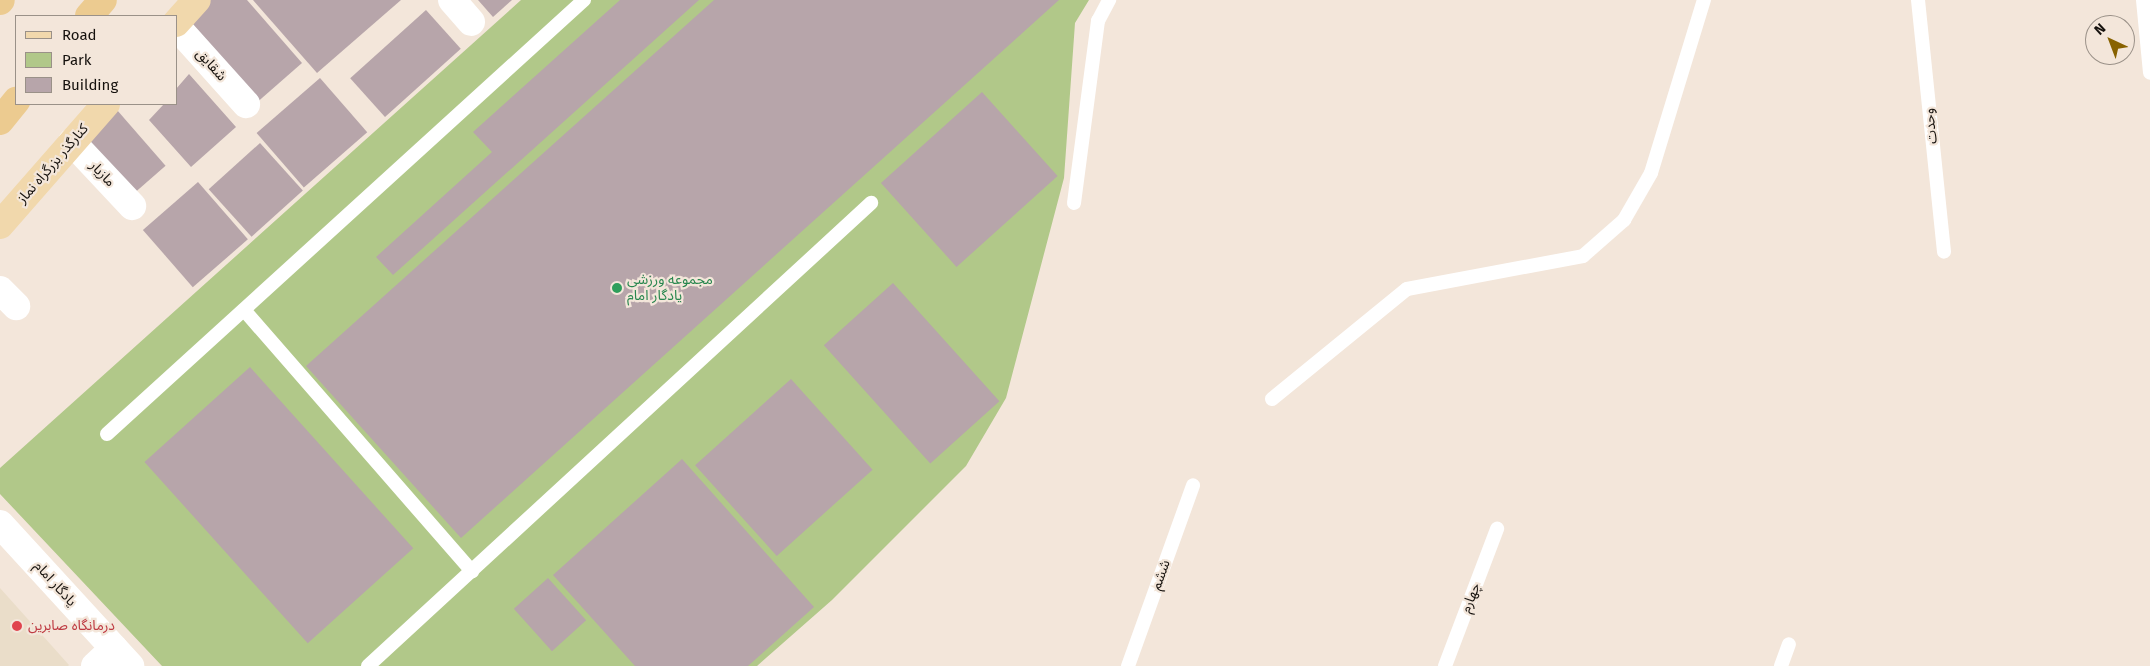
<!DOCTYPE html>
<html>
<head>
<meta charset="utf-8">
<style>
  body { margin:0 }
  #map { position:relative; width:2150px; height:666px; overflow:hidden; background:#f3e6da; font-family:"Fira Sans","Noto Sans Arabic",sans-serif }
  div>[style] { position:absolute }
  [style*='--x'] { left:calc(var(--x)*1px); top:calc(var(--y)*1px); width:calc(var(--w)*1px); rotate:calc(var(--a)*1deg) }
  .medical>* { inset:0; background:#eaddc9 }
  .green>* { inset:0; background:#b1c889 }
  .building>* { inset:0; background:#b7a5aa; transform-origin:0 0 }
  .service>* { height:14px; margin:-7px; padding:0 7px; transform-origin:7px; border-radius:7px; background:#fff }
  .minor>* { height:28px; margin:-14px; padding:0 14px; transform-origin:14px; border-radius:14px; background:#fff }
  .primary>* { height:28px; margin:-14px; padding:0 14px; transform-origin:14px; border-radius:14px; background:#f1d8ac }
  .trunk>* { height:28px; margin:-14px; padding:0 14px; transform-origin:14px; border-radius:14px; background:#eccb90 }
  .dots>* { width:14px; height:14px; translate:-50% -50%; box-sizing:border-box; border:2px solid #f3e6da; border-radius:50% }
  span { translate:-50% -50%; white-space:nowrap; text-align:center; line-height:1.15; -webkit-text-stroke:4.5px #f3e6da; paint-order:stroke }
  .street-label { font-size:14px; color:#15110d }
  .leisure-label { font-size:14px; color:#27864d }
  .left { translate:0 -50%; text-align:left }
  .health-label { font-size:14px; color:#be3a42 }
  .legend { position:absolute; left:15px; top:15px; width:162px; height:90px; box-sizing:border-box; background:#f3e6da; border:1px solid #9a9188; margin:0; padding:6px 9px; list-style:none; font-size:15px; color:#15110d }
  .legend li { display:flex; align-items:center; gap:10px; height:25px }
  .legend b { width:25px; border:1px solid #9a9188 }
  .north { position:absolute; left:2085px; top:15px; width:50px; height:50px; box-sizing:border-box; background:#f3e6da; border:1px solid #9a9188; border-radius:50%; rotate:317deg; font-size:14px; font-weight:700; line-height:20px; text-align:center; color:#15110d }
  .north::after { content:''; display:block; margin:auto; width:18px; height:22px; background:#886200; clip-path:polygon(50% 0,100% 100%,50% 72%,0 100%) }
</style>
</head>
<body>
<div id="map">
  <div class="medical">
    <i style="clip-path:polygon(0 588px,69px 665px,68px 666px,0 666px)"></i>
  </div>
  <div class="green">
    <i style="clip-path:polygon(521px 0,1089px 0,1075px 23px,1064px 178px,1006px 398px,966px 466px,832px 600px,757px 666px,162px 666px,0 494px,0 468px)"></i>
  </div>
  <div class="building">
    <i style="clip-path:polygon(210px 0,247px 0,302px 63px,254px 105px,183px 24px)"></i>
    <i style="clip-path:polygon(253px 0,401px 0,317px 73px)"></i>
    <i style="clip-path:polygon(478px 0,512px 0,493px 17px)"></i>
    <i style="clip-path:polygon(620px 0,699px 0,393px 275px,376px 257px,492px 152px,473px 132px)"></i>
    <i style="clip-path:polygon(714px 0,1059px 0,461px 538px,306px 366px)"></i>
    <i style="left:426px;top:10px;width:52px;height:102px;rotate:48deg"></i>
    <i style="clip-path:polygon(189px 74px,236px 127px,191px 167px,149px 120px,164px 104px,176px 104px,176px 89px)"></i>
    <i style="left:320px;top:78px;width:72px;height:84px;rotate:49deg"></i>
    <i style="left:982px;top:92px;width:113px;height:136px;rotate:48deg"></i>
    <i style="left:117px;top:110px;width:74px;height:50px;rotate:49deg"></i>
    <i style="left:260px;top:143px;width:64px;height:69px;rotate:48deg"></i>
    <i style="left:198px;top:182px;width:76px;height:73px;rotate:49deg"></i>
    <i style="left:893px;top:283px;width:159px;height:93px;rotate:48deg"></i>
    <i style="left:250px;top:367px;width:244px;height:142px;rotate:48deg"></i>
    <i style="left:791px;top:379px;width:122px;height:129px;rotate:48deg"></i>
    <i style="clip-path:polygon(682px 459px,814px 607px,748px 666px,635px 666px,553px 575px)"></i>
    <i style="left:548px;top:578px;width:57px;height:46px;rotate:48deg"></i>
  </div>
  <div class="service">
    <i style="--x:1918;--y:0;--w:253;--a:84.1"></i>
    <i style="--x:2143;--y:0;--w:73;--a:84.5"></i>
    <i style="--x:1074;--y:203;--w:184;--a:-82.5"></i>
    <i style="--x:1098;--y:21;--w:24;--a:-62"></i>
    <i style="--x:244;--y:310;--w:347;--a:48.9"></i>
    <i style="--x:1272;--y:399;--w:174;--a:-39.2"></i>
    <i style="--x:1407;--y:289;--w:179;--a:-10.6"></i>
    <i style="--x:1583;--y:256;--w:55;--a:-41.3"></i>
    <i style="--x:1624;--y:220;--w:54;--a:-60.1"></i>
    <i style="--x:1651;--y:173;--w:181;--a:-73"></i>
    <i style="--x:107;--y:434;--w:645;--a:-42.3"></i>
    <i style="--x:368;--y:666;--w:684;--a:-42.63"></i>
    <i style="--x:1128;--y:666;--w:192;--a:-70.2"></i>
    <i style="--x:1445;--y:666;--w:147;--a:-69.2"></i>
    <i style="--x:1781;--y:666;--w:23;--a:-70"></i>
  </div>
  <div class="minor">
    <i style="--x:452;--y:0;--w:29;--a:49"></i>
    <i style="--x:176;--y:26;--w:105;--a:48.1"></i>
    <i style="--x:72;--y:142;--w:88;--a:46.8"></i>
    <i style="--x:0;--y:290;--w:23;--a:45"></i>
    <i style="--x:0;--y:524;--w:193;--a:47.5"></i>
    <i style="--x:95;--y:666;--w:26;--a:-43"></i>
  </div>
  <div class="primary">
    <i style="--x:176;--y:23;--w:31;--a:-48"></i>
    <i style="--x:0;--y:225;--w:161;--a:-48.8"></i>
  </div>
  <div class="trunk">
    <i style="--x:0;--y:1;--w:1;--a:-45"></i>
    <i style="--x:89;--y:16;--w:21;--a:-49"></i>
    <i style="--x:0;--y:121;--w:26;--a:-51"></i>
  </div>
  <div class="dots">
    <i style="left:617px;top:288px;background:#2e9e5b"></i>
    <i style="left:17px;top:626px;background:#e0444e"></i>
  </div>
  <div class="street-label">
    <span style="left:211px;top:65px;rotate:48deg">شقایق</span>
    <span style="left:1931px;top:126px;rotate:-96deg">وحدت</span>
    <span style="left:53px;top:164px;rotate:-49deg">کنارگذر بزرگراه نماز</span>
    <span style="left:102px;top:174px;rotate:47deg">مازیار</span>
    <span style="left:1161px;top:575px;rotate:-70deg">ششم</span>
    <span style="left:55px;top:584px;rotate:48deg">یادگار امام</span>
    <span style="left:1471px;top:598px;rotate:-69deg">چهارم</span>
  </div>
  <div class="leisure-label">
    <span class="left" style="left:627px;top:288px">مجموعه ورزشی<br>یادگار امام</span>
  </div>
  <div class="health-label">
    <span class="left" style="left:28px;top:626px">درمانگاه صابرین</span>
  </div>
  <ul class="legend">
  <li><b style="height:6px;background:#f1d8ac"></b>Road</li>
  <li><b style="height:14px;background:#b1c889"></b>Park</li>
  <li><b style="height:14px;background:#b7a5aa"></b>Building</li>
  </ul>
  <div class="north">N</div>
</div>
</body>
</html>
